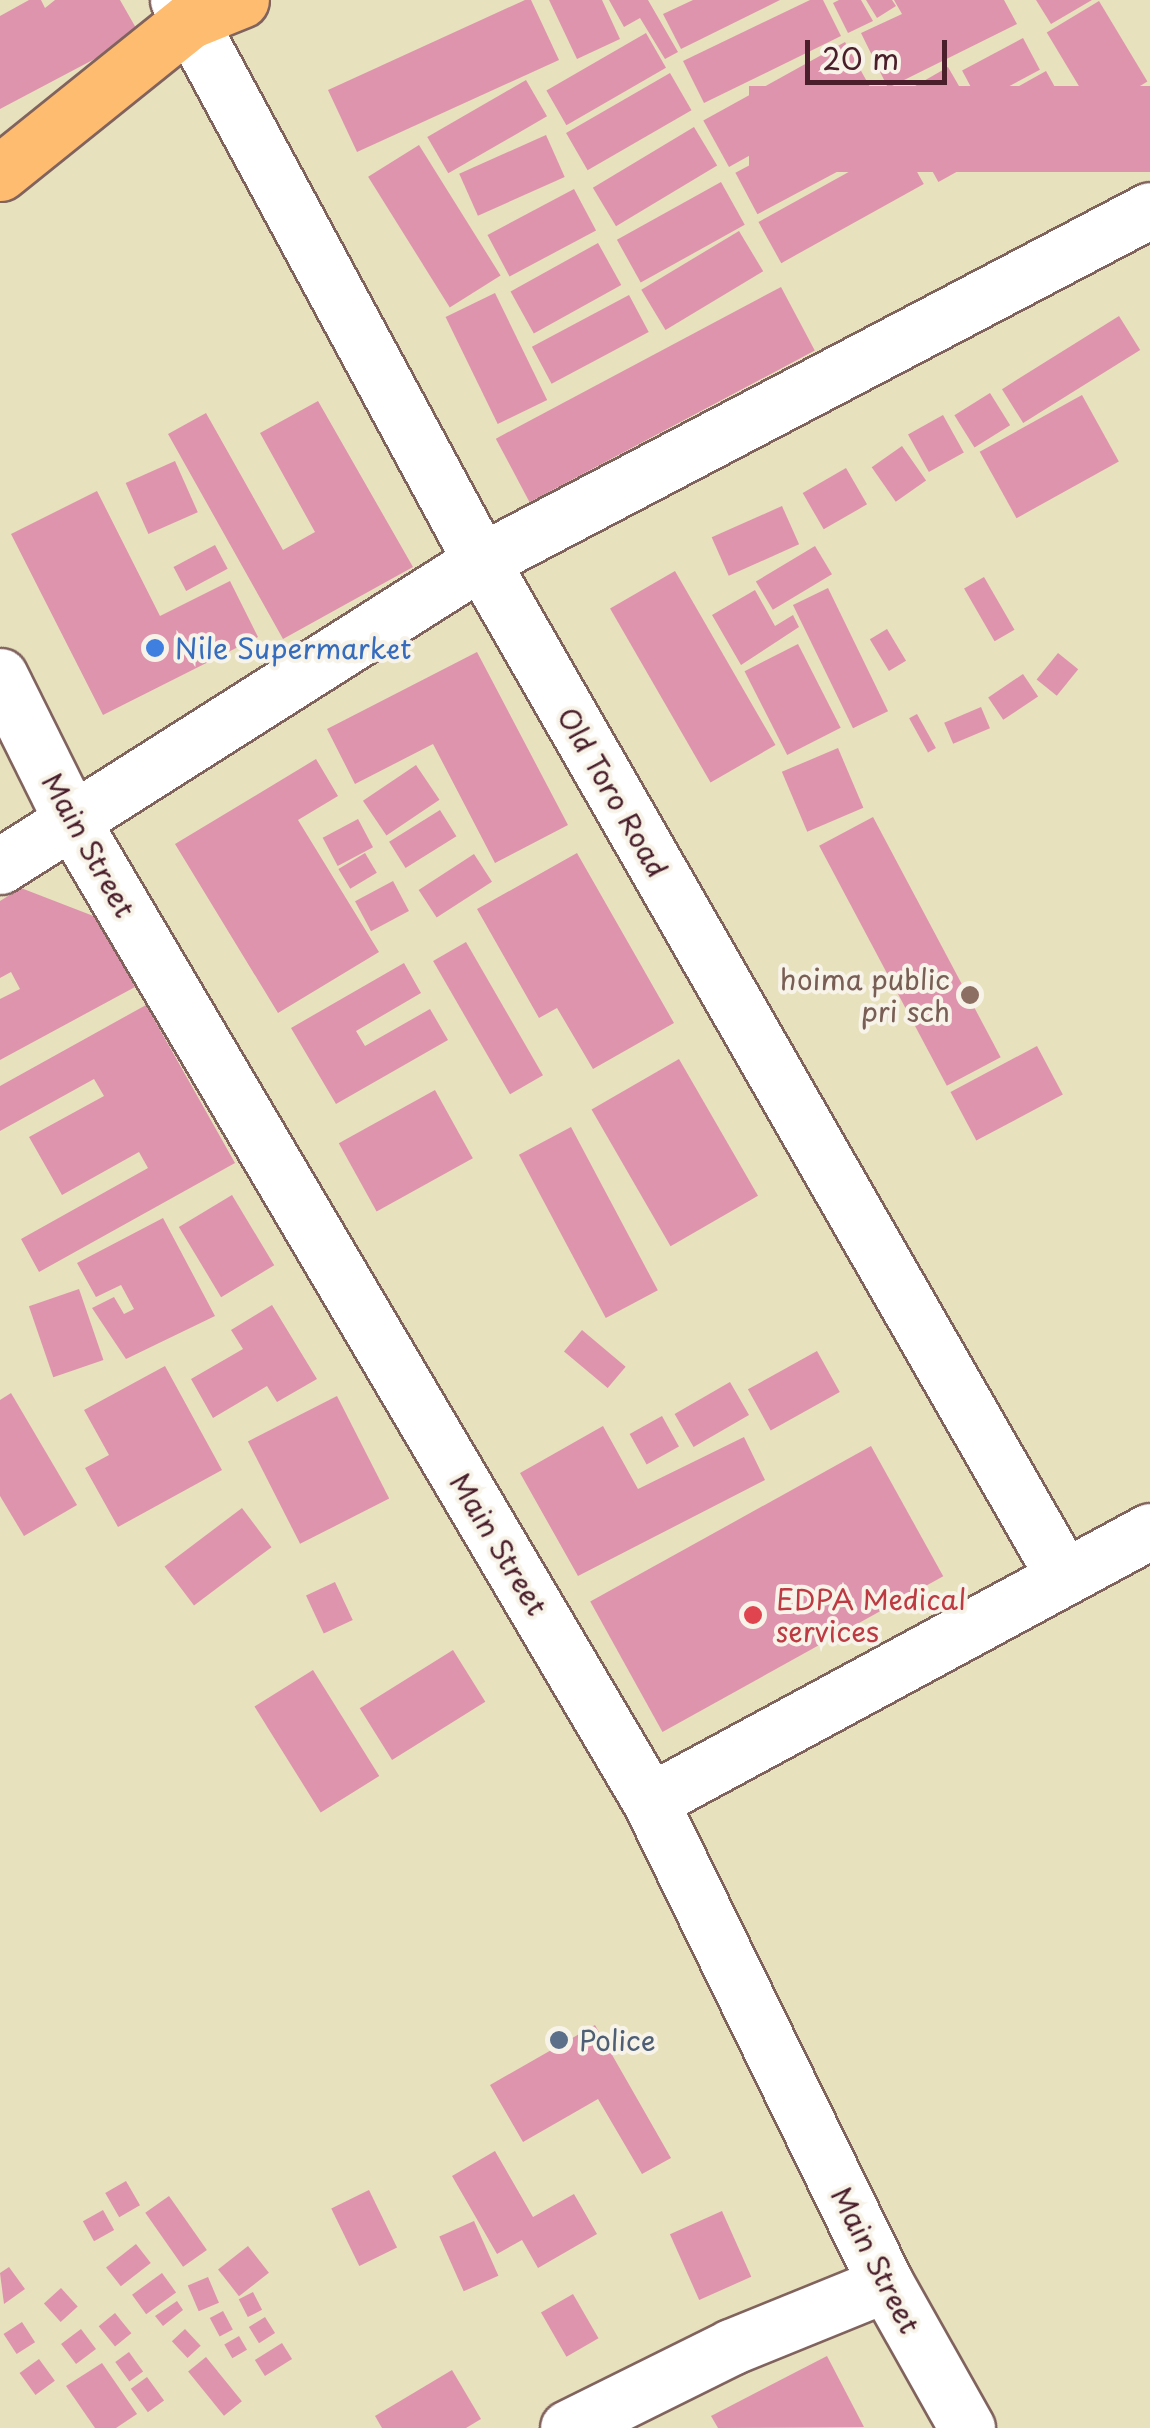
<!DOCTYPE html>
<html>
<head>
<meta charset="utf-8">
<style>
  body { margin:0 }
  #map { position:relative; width:1150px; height:2428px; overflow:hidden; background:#e7e1be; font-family:"Playpen Sans",sans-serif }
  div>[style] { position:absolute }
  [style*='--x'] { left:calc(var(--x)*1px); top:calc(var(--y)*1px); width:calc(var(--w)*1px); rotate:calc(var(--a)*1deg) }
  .building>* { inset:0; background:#df94ae; transform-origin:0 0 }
  .roads { filter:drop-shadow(2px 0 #81635e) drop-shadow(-2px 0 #81635e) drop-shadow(0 2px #81635e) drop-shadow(0 -2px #81635e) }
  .minor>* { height:55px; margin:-27.5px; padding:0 27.5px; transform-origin:27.5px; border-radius:27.5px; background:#fff }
  .major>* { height:55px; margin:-27.5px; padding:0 27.5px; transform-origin:27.5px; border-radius:27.5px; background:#fdbc70 }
  .dots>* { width:28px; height:28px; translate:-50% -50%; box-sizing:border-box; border:5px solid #f7f3e8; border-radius:50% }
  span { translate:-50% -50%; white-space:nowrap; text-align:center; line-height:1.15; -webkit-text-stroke:8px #f7f3e8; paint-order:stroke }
  .shop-label { font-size:28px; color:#366cbe }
  .left { translate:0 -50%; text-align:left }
  .street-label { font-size:28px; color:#4a1f2b }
  .education-label { font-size:28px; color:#785e54 }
  .right { translate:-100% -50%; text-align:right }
  .health-label { font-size:28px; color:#be3a42 }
  .service-label { font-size:28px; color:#4e5e75 }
  .scale { position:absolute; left:805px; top:40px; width:142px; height:45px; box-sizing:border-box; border:5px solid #4a1f2b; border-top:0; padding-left:12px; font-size:30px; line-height:35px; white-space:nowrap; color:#4a1f2b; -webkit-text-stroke:8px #f7f3e8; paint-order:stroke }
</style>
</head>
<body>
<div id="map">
  <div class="building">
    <i style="clip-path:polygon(29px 0,41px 0,45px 8px,55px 0,120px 0,140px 35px,0 109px,0 16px)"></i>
    <i style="clip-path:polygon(525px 0,531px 0,559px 60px,357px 152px,328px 90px)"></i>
    <i style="clip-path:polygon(549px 0,602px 0,620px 39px,577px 59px)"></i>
    <i style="clip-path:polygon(609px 0,648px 0,678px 52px,665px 59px,640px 18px,624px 27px)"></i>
    <i style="clip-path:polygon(693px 0,780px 0,681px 49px,663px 14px)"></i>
    <i style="clip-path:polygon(810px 0,823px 0,841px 36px,704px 103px,683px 61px)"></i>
    <i style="clip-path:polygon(839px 0,861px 0,873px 21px,848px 33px,833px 3px)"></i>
    <i style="clip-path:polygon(866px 0,892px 0,896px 6px,877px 18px)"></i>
    <i style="clip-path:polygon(894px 0,1004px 0,1017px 24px,888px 88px,861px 33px,902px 14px)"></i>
    <i style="clip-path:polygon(1036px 0,1092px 0,1051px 24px)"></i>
    <i style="left:1099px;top:1px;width:94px;height:61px;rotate:59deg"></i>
    <i style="left:646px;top:33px;width:40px;height:115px;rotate:60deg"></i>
    <i style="left:1023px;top:38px;width:36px;height:69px;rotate:62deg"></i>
    <i style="left:845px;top:42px;width:53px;height:162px;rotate:61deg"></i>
    <i style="left:948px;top:67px;width:43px;height:63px;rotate:60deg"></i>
    <i style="left:1046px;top:71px;width:45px;height:148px;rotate:61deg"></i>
    <i style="left:670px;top:73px;width:43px;height:120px;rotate:60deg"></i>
    <i style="left:526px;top:80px;width:42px;height:114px;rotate:60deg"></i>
    <i style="left:1150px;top:86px;width:86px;height:401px;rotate:90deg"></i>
    <i style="left:874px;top:99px;width:47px;height:157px;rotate:62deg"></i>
    <i style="left:694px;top:127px;width:45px;height:118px;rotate:59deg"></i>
    <i style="left:546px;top:135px;width:46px;height:95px;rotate:66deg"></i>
    <i style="left:901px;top:143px;width:47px;height:163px;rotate:61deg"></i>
    <i style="left:419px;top:145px;width:154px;height:60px;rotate:58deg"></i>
    <i style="left:721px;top:182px;width:49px;height:119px;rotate:61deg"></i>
    <i style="left:574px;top:189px;width:47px;height:98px;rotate:62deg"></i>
    <i style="left:739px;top:231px;width:47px;height:114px;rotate:59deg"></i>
    <i style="left:598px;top:243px;width:48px;height:100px;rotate:61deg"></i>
    <i style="left:781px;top:287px;width:72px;height:323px;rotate:62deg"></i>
    <i style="left:495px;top:293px;width:119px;height:55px;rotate:64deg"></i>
    <i style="left:629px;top:295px;width:42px;height:110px;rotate:62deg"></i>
    <i style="left:1119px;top:316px;width:40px;height:138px;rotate:58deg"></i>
    <i style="left:990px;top:393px;width:38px;height:42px;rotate:58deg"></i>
    <i style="left:1082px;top:395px;width:76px;height:117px;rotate:61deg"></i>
    <i style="clip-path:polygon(318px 401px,413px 567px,283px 639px,168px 434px,206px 413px,283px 550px,315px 532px,260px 433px)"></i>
    <i style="left:943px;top:415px;width:43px;height:40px;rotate:61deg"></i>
    <i style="left:902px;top:446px;width:42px;height:37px;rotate:55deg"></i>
    <i style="left:175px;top:461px;width:56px;height:54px;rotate:66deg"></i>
    <i style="left:846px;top:468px;width:42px;height:50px;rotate:60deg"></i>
    <i style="clip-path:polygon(97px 491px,160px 616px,230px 581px,258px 637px,103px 715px,11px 534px)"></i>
    <i style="left:782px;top:506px;width:42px;height:77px;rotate:66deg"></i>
    <i style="left:215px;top:545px;width:27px;height:47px;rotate:62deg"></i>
    <i style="left:815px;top:546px;width:33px;height:69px;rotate:59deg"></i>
    <i style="left:675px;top:571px;width:201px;height:75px;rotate:60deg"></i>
    <i style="left:984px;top:577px;width:61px;height:23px;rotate:60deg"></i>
    <i style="left:828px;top:588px;width:137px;height:39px;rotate:64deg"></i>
    <i style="clip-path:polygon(755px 590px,775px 626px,793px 615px,799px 627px,741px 665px,712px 615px)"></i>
    <i style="left:887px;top:629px;width:37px;height:20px;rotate:59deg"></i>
    <i style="left:798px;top:644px;width:94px;height:60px;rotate:63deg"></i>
    <i style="clip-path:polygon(477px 652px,568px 825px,495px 863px,433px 744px,355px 784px,327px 729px)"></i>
    <i style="left:1058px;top:653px;width:26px;height:34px;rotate:39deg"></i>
    <i style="left:1023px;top:674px;width:27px;height:42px;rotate:56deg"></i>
    <i style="left:981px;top:707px;width:23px;height:40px;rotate:67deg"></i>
    <i style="left:917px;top:714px;width:39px;height:9px;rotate:61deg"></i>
    <i style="left:838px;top:748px;width:65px;height:61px;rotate:67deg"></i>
    <i style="clip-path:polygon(316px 759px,338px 796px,298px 820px,379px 952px,278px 1013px,175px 844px)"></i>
    <i style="left:416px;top:765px;width:42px;height:64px;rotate:56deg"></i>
    <i style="left:440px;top:810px;width:31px;height:60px;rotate:58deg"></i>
    <i style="left:873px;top:817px;width:272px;height:61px;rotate:62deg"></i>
    <i style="left:358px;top:819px;width:32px;height:40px;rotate:62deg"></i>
    <i style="left:365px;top:853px;width:23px;height:31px;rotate:59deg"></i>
    <i style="clip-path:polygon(577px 853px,674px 1023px,593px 1069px,557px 1008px,539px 1018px,477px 909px)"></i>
    <i style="left:474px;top:854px;width:33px;height:66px;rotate:57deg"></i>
    <i style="left:393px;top:881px;width:34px;height:43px;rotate:62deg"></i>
    <i style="clip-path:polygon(21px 888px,96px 917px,135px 987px,0 1060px,0 999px,20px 989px,11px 972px,0 978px,0 901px)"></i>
    <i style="left:466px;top:942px;width:154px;height:38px;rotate:60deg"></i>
    <i style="clip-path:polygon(404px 963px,421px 993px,356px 1031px,365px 1046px,430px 1009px,448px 1040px,336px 1104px,291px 1028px)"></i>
    <i style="clip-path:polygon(146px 1005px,235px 1163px,39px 1272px,21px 1239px,148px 1168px,139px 1152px,62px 1195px,29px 1137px,104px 1096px,94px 1079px,0 1131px,0 1086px)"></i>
    <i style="left:1037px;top:1046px;width:55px;height:98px;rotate:62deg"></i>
    <i style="left:679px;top:1059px;width:158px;height:101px;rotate:60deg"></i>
    <i style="left:435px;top:1090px;width:78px;height:110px;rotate:61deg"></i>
    <i style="left:571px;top:1127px;width:185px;height:59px;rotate:62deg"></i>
    <i style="left:232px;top:1195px;width:82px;height:62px;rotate:59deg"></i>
    <i style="clip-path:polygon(163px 1218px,215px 1316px,126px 1359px,92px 1308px,114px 1297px,124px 1314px,134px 1309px,121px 1285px,96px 1297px,77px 1263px)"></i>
    <i style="left:79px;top:1289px;width:75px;height:53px;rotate:71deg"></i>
    <i style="clip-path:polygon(272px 1305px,317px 1379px,277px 1402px,267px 1386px,213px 1418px,191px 1379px,243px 1349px,231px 1330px)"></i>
    <i style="left:582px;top:1330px;width:57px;height:28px;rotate:40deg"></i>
    <i style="left:817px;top:1351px;width:47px;height:79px;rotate:61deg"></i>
    <i style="clip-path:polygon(165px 1366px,222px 1470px,118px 1527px,85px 1468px,109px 1455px,84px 1410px)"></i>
    <i style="left:730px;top:1382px;width:38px;height:64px;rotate:60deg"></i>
    <i style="clip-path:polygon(11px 1393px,77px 1505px,24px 1536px,0 1496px,0 1400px)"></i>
    <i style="left:337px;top:1396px;width:115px;height:100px;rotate:63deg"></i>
    <i style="left:662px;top:1416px;width:35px;height:37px;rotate:61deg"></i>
    <i style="clip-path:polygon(603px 1426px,638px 1489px,744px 1437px,765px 1480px,578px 1576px,520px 1473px)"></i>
    <i style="left:871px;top:1446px;width:149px;height:321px;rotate:61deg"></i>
    <i style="left:242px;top:1508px;width:49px;height:97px;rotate:53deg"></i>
    <i style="left:335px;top:1582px;width:42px;height:32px;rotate:65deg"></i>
    <i style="left:453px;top:1650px;width:61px;height:110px;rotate:58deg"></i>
    <i style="left:313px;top:1670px;width:125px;height:69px;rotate:58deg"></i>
    <i style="clip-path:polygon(595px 2025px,671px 2158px,642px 2174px,598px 2099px,523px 2142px,490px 2085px)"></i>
    <i style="clip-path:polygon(495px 2151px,533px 2217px,574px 2194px,597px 2234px,538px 2268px,522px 2240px,497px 2254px,452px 2176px)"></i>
    <i style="left:126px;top:2181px;width:28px;height:24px;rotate:60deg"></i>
    <i style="left:369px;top:2190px;width:64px;height:42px;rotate:64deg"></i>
    <i style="left:169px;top:2196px;width:66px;height:29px;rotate:55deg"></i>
    <i style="left:103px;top:2210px;width:23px;height:23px;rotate:61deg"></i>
    <i style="left:722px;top:2211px;width:72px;height:57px;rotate:66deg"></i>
    <i style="left:474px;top:2221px;width:60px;height:38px;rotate:66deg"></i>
    <i style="left:136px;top:2244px;width:24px;height:38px;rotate:52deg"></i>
    <i style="left:248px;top:2246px;width:34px;height:38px;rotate:52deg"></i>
    <i style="clip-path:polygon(9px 2267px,25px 2289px,4px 2304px,0 2273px)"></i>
    <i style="left:162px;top:2273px;width:24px;height:37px;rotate:54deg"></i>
    <i style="left:208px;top:2277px;width:28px;height:22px;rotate:67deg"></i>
    <i style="left:61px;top:2288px;width:25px;height:23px;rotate:48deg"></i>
    <i style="left:253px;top:2292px;width:20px;height:16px;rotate:63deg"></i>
    <i style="left:573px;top:2294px;width:51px;height:37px;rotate:60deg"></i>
    <i style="clip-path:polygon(177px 2301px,183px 2310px,163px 2326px,155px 2316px)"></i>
    <i style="left:223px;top:2311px;width:21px;height:15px;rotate:62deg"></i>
    <i style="left:115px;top:2313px;width:26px;height:21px;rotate:51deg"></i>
    <i style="left:265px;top:2317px;width:19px;height:19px;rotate:58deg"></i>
    <i style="left:22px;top:2322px;width:24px;height:22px;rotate:57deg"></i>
    <i style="left:81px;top:2329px;width:25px;height:25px;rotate:53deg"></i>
    <i style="left:185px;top:2329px;width:23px;height:18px;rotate:47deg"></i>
    <i style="left:239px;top:2336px;width:16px;height:17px;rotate:60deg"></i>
    <i style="left:282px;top:2343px;width:19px;height:32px;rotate:58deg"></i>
    <i style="left:129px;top:2352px;width:24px;height:17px;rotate:54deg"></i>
    <i style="clip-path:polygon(827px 2356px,864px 2427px,718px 2428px,711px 2416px)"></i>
    <i style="left:206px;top:2357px;width:57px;height:23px;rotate:51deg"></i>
    <i style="left:39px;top:2359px;width:27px;height:24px;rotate:54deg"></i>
    <i style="clip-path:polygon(102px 2363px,137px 2414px,116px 2428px,95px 2428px,66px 2386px)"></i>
    <i style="clip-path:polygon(452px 2370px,481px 2419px,466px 2428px,382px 2428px,375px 2416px)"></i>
    <i style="left:147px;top:2377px;width:29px;height:20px;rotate:54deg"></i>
  </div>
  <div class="roads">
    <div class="minor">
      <i style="--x:178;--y:0;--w:638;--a:61.63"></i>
      <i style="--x:481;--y:561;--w:1169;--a:60.15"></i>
      <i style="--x:0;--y:676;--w:162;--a:63.6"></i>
      <i style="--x:72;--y:821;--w:1138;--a:59.47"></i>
      <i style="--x:650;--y:1801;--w:538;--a:63.96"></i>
      <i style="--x:886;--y:2284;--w:165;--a:60.6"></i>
      <i style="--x:0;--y:866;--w:570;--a:-32.38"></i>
      <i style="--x:481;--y:561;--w:755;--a:-27.68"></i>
      <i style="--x:650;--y:1801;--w:568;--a:-28.37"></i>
      <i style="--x:568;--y:2428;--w:182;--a:-26.4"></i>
      <i style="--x:731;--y:2347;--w:167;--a:-22.1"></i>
    </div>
    <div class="major">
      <i style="--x:0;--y:173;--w:243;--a:-38.8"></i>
      <i style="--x:189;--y:21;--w:56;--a:-22"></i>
    </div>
  </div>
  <div class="dots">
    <i style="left:155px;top:648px;background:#3f7fe0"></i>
    <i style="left:970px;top:995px;background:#8d6e63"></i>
    <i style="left:753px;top:1615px;background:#e0444e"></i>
    <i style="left:559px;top:2040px;background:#5c6f8a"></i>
  </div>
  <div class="shop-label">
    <span class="left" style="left:175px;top:648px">Nile Supermarket</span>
  </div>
  <div class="street-label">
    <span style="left:613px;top:792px;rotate:60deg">Old Toro Road</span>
    <span style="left:89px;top:845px;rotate:61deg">Main Street</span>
    <span style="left:499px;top:1544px;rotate:59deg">Main Street</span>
    <span style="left:876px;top:2260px;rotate:63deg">Main Street</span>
  </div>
  <div class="education-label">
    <span class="right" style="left:950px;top:995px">hoima public<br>pri sch</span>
  </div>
  <div class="health-label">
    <span class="left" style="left:776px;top:1615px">EDPA Medical<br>services</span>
  </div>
  <div class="service-label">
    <span class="left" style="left:579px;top:2040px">Police</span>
  </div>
  <div class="scale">20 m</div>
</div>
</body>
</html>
